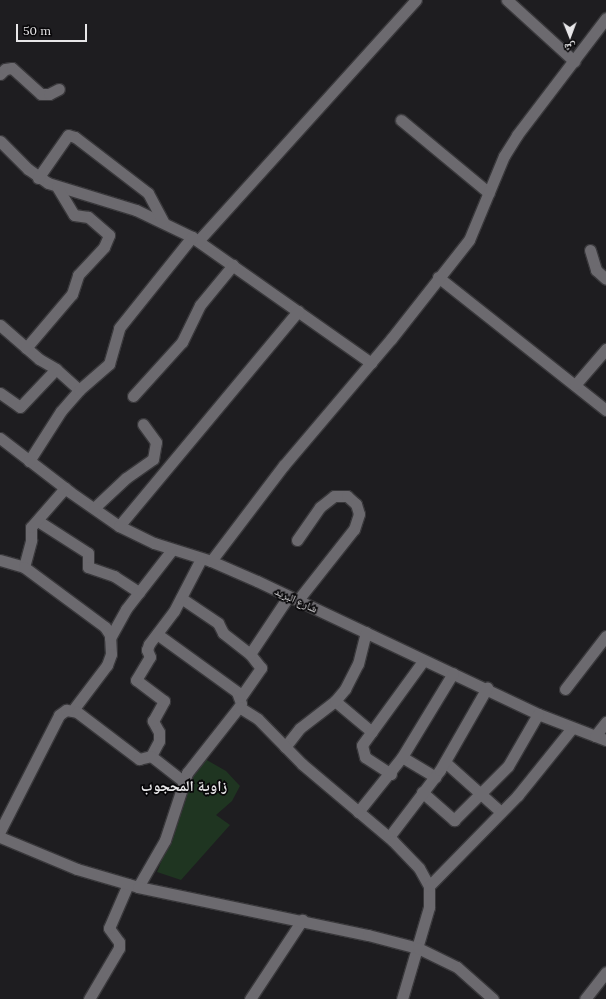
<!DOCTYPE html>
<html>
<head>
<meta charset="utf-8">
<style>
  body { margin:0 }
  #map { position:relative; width:606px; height:999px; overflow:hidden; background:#1e1d20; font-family:Lora,"Noto Naskh Arabic",serif }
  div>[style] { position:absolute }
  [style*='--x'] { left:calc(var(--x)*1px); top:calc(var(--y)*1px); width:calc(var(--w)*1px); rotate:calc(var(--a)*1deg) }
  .green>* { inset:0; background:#1f3521 }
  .roads { filter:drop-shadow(1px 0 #39383b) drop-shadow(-1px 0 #39383b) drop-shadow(0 1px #39383b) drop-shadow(0 -1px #39383b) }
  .minor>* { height:11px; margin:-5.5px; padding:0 5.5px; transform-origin:5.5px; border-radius:5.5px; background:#6c6a6f }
  .tertiary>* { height:11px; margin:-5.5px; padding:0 5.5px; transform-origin:5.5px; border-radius:5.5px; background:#6c6a6f }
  span { translate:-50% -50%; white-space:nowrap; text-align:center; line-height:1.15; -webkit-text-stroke:3.5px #080709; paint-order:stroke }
  .street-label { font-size:11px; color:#e8e7e9 }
  .district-label { font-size:15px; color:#e8e7e9; font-weight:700 }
  .north { position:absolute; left:550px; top:16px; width:40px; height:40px; -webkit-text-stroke:3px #080709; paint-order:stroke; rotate:179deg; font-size:11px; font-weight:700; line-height:16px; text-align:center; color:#e8e7e9 }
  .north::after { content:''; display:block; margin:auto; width:14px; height:18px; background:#e8e7e9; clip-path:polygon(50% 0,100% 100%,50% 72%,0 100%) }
  .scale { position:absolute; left:16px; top:24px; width:71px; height:18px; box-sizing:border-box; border:2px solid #e8e7e9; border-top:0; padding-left:5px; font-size:12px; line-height:14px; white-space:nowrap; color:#e8e7e9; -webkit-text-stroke:3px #080709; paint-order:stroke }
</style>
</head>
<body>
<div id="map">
  <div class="green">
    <i style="clip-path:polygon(205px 759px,226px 771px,240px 786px,232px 801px,216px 815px,230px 825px,181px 880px,157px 872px,177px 823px,184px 786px,200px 760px)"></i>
  </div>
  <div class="roads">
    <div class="minor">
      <i style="--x:507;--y:0;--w:91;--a:42.3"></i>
      <i style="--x:0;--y:74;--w:7;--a:-45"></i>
      <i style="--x:5;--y:69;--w:7;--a:-8"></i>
      <i style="--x:12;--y:68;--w:39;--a:42"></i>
      <i style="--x:41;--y:94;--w:8;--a:0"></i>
      <i style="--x:49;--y:94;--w:11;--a:-27"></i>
      <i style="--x:401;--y:120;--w:114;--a:39.7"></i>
      <i style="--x:0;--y:141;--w:40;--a:45"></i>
      <i style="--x:28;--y:169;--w:24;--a:35"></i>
      <i style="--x:48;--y:183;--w:92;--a:17.1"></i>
      <i style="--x:136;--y:210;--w:62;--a:25.7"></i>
      <i style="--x:192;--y:237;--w:219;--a:35.1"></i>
      <i style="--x:38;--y:178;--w:52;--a:-55.1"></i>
      <i style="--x:68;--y:135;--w:7;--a:16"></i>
      <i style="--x:75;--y:137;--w:92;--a:37.5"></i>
      <i style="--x:148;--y:193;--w:32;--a:62"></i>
      <i style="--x:198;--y:241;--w:325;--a:-47.9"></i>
      <i style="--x:590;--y:250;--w:21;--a:73"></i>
      <i style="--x:596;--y:270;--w:13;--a:42"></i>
      <i style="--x:438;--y:277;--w:214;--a:38.4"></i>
      <i style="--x:0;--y:325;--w:52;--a:41.1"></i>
      <i style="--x:39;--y:359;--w:20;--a:30"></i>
      <i style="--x:56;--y:369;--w:31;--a:42"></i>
      <i style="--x:26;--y:348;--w:71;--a:-49.6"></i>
      <i style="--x:72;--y:294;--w:20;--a:-72"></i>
      <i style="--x:78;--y:275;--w:38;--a:-47"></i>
      <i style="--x:104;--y:247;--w:13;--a:-67"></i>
      <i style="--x:109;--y:235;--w:28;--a:-139"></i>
      <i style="--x:88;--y:217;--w:14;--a:-172"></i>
      <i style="--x:74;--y:215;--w:33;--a:-121"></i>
      <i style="--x:575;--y:385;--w:48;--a:-49.3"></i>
      <i style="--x:0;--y:393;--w:24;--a:35"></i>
      <i style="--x:20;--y:407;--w:52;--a:-46.5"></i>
      <i style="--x:133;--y:396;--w:73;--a:-47.8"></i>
      <i style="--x:182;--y:342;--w:41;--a:-64.1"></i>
      <i style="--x:200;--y:305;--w:52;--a:-50.5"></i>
      <i style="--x:0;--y:438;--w:88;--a:37.6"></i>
      <i style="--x:70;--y:492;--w:60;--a:34.8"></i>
      <i style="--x:119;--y:526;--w:39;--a:26"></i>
      <i style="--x:154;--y:543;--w:60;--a:17.5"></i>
      <i style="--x:211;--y:561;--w:50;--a:23.5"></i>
      <i style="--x:257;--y:581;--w:311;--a:25.3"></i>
      <i style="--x:538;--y:714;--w:73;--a:20.9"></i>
      <i style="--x:29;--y:461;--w:59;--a:-57.4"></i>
      <i style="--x:61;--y:411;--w:28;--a:-49"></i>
      <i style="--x:79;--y:390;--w:40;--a:-41"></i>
      <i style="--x:109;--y:364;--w:37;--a:-74"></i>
      <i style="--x:119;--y:328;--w:117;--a:-51.3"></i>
      <i style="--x:94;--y:508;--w:44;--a:-43.2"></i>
      <i style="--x:126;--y:478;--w:33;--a:-35"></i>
      <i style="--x:153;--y:459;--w:17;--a:-80"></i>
      <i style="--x:156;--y:442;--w:22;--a:-126"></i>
      <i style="--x:38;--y:521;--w:59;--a:32.6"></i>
      <i style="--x:88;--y:553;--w:14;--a:90"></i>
      <i style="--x:88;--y:567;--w:28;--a:19"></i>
      <i style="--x:114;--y:576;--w:30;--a:33"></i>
      <i style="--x:119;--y:526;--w:280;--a:-50.2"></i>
      <i style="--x:297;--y:540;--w:40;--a:-55.1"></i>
      <i style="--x:320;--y:507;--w:18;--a:-38"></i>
      <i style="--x:334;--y:496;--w:13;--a:0"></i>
      <i style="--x:347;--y:496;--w:12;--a:42"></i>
      <i style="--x:356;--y:504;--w:10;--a:73"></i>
      <i style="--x:359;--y:514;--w:16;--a:108"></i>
      <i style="--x:354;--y:529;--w:90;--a:128.3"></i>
      <i style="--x:0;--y:560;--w:25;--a:16"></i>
      <i style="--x:24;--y:567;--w:28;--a:-75"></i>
      <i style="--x:31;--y:540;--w:13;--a:-90"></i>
      <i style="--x:31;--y:527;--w:52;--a:-48.9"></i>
      <i style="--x:211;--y:561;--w:121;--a:-52.8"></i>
      <i style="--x:284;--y:465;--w:165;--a:-49.7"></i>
      <i style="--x:391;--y:339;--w:126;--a:-51.8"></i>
      <i style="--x:469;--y:240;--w:91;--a:-67.4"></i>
      <i style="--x:504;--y:156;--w:25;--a:-58"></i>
      <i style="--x:517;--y:135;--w:147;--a:-52.7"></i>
      <i style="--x:24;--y:567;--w:101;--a:36.5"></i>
      <i style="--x:105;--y:627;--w:9;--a:58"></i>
      <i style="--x:110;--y:635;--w:19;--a:87"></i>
      <i style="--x:111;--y:654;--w:12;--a:110"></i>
      <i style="--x:107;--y:665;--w:56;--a:127.1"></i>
      <i style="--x:181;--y:598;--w:45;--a:34"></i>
      <i style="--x:218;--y:623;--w:11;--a:63"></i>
      <i style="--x:223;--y:633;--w:34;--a:38"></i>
      <i style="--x:157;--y:634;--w:99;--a:35.9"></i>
      <i style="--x:237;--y:692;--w:12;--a:70"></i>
      <i style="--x:110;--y:638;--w:33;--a:-61"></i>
      <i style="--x:126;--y:609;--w:73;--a:-52.2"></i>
      <i style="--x:565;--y:689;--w:67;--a:-52.3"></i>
      <i style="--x:240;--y:698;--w:37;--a:-55"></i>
      <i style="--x:261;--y:668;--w:18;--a:-128"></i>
      <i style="--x:250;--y:654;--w:69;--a:-56.3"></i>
      <i style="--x:335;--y:701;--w:48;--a:40"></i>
      <i style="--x:595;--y:736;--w:18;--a:-52"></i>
      <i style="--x:285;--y:747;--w:24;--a:-52"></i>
      <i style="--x:300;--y:728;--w:44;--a:-37.6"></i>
      <i style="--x:335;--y:701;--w:16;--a:-50"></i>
      <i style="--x:345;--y:689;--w:28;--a:-63"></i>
      <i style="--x:358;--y:664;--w:33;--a:-76"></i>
      <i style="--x:151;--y:756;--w:17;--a:-62"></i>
      <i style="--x:159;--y:741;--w:9;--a:-90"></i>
      <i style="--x:159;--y:732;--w:13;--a:-119"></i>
      <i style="--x:153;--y:721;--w:23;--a:-61"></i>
      <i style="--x:164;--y:701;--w:35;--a:-143"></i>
      <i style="--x:136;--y:680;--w:27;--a:-59"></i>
      <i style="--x:150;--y:657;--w:8;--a:-113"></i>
      <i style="--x:147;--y:650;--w:6;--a:-72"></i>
      <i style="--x:149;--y:644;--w:41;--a:-52.9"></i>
      <i style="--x:174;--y:611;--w:59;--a:-62.6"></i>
      <i style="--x:402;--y:757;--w:39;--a:31"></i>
      <i style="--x:445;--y:762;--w:75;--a:41.8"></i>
      <i style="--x:391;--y:774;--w:31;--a:-147"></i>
      <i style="--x:365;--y:757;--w:12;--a:-104"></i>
      <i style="--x:362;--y:745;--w:104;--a:-54"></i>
      <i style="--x:422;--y:792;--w:43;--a:41.2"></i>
      <i style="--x:454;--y:820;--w:76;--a:-45"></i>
      <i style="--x:508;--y:766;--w:60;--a:-60"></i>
      <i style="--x:358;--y:812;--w:70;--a:-51.3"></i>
      <i style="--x:402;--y:757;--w:98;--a:-58.7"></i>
      <i style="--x:0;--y:831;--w:130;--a:-63"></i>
      <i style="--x:59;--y:715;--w:9;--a:-36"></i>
      <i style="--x:66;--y:710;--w:11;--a:10"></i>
      <i style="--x:77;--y:712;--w:78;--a:37.2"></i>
      <i style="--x:139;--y:759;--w:12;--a:-14"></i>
      <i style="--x:151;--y:756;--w:41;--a:38"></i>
      <i style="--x:389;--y:837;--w:84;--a:-52.7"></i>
      <i style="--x:440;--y:770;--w:95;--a:-60.2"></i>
      <i style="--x:138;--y:887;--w:54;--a:-60.1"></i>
      <i style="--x:165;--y:840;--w:71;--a:-71.8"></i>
      <i style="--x:187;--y:773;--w:84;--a:-51.8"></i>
      <i style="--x:239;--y:707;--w:22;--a:32"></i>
      <i style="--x:258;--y:719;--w:63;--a:45.6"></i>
      <i style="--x:302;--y:764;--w:119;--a:40.2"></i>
      <i style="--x:393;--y:841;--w:37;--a:46"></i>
      <i style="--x:419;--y:868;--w:21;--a:61"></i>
      <i style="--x:89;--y:999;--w:59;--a:-59.5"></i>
      <i style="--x:119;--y:948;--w:6;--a:-90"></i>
      <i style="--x:119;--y:942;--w:17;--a:-126"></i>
      <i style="--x:109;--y:928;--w:48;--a:-66.6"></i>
      <i style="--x:250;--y:999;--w:95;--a:-56.6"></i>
      <i style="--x:402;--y:999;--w:96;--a:-73.6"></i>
      <i style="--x:429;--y:907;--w:21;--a:-90"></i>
      <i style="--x:429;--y:886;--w:127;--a:-45.6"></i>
      <i style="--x:518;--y:795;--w:86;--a:-51.1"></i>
    </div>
    <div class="tertiary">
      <i style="--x:0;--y:837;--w:83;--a:22.6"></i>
      <i style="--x:77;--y:869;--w:64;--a:16.4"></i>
      <i style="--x:138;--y:887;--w:235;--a:11.8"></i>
      <i style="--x:368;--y:935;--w:52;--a:14.6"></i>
      <i style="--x:418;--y:948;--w:43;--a:26"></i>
      <i style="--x:457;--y:967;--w:48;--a:41.6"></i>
      <i style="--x:585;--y:999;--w:34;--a:-52"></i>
    </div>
  </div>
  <div class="street-label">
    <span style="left:296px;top:600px;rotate:25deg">شارع البريد</span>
  </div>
  <div class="district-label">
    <span style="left:184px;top:786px">زاوية المحجوب</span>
  </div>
  <div class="north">ش</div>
  <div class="scale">50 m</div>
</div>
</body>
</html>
